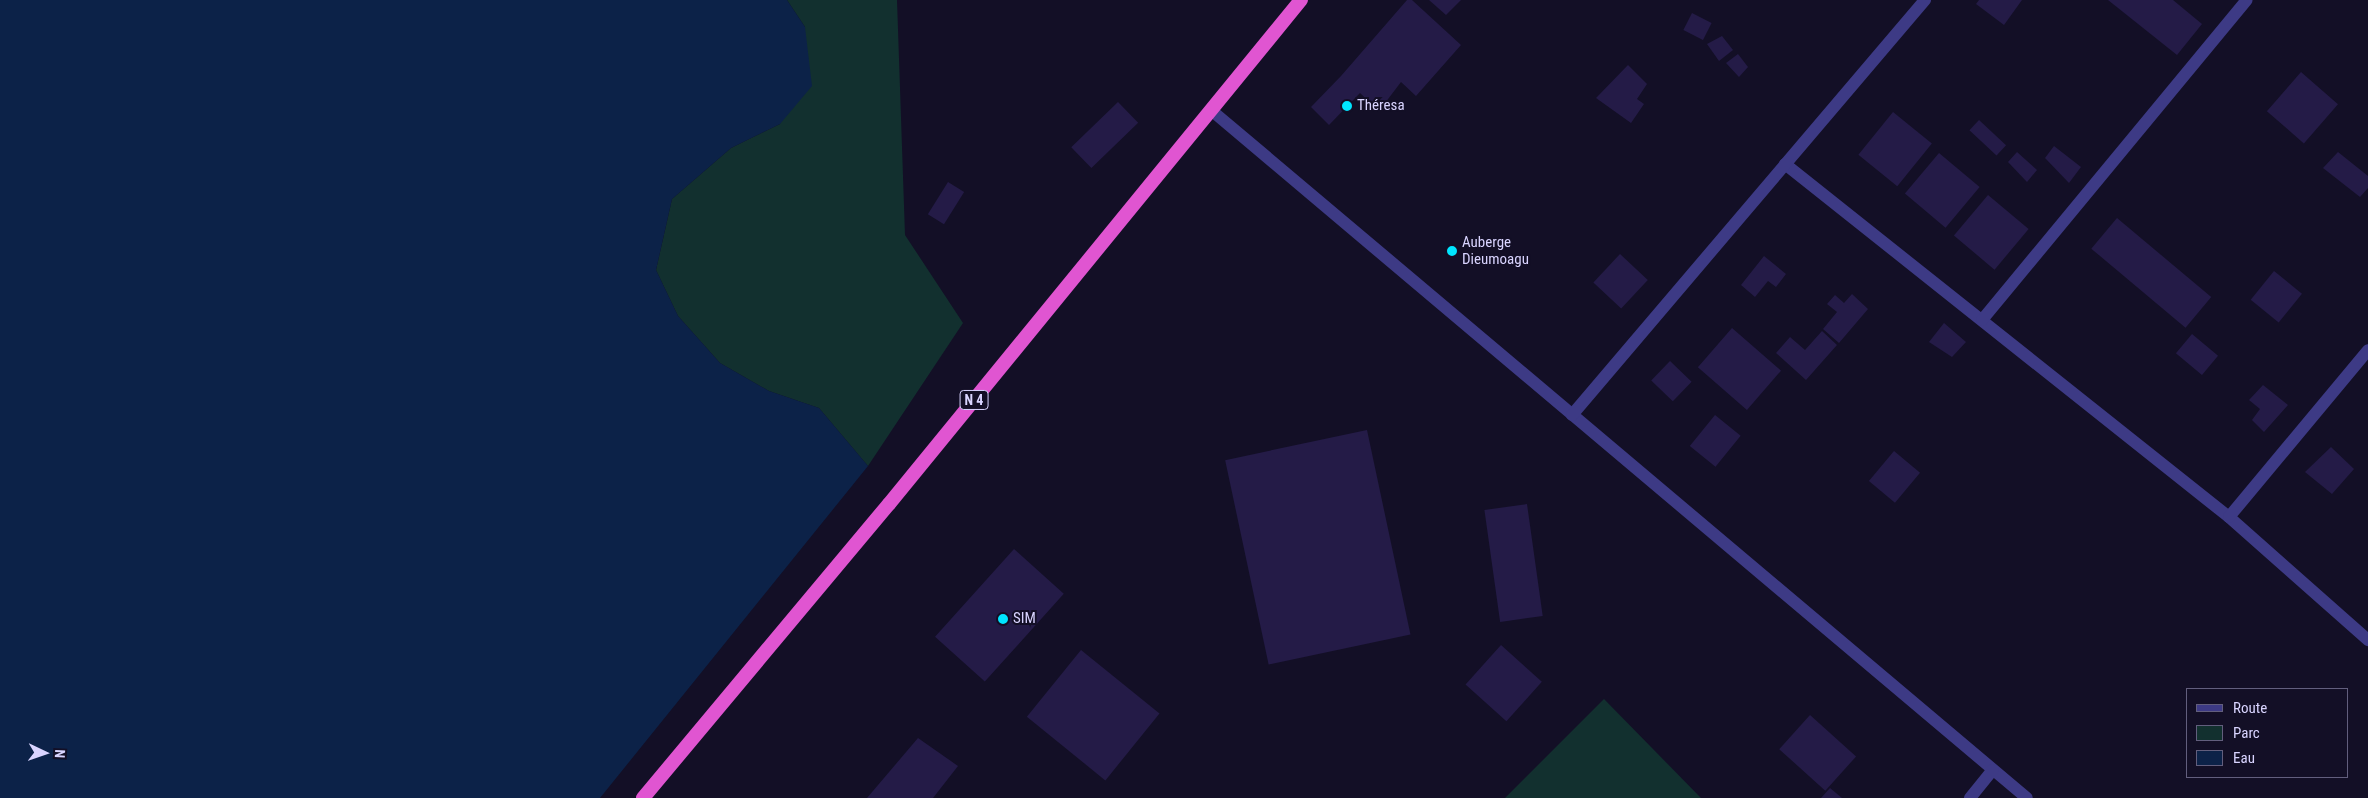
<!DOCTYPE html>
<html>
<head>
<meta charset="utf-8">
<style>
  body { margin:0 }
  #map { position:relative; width:2368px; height:798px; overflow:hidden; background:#130f26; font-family:"Roboto Condensed",sans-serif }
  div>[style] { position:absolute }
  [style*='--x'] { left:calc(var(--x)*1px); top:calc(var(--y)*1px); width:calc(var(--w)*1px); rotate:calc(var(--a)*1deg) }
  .green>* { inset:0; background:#12302f }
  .water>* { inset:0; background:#0c2248 }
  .building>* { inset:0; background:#241b47; transform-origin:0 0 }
  .minor>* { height:12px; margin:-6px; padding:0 6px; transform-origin:6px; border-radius:6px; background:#3d3a85 }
  .trunk>* { height:14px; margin:-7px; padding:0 7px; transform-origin:7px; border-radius:7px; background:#e055d1 }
  .dots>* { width:14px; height:14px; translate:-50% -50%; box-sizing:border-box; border:2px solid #130f26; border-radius:50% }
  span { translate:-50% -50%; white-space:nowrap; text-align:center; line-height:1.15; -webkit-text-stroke:4px #130f26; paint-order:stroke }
  .shield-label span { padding:1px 4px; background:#130f26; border:1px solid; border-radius:4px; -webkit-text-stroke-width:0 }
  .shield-label { font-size:14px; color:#d9d4ff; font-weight:700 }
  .poi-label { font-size:15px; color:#d9d4ff }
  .left { translate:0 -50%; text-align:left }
  .legend { position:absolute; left:2186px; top:688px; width:162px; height:90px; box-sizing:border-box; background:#130f26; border:1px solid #625e7d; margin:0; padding:6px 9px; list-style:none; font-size:15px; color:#d9d4ff }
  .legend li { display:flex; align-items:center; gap:10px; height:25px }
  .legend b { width:25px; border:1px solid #625e7d }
  .north { position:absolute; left:20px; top:728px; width:50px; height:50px; -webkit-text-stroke:4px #130f26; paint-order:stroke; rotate:93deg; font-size:14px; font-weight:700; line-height:20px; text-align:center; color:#d9d4ff }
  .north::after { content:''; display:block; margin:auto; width:18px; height:22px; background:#d9d4ff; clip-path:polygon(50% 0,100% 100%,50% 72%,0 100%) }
</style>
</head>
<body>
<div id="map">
  <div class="green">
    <i style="clip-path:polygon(787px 0,897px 0,905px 235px,963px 323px,868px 466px,819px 408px,769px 391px,720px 363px,678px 316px,656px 270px,672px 199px,731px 148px,780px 124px,805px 27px)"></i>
    <i style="clip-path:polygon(1604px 699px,1701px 798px,1505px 798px)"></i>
  </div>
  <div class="water">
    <i style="clip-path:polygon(0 0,787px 0,805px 27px,812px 86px,780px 124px,731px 148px,672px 199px,656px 270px,678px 316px,720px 363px,769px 391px,819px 408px,868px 466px,600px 798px,0 798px)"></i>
  </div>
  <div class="building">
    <i style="clip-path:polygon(1407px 0,1412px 0,1461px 45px,1416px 96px,1401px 82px,1379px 111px,1360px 93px,1329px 125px,1311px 107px,1341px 76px)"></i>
    <i style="clip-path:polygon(1429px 0,1461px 0,1446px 15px)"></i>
    <i style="clip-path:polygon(1979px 0,2022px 0,2004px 25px,1976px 4px)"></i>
    <i style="clip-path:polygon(2108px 0,2173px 0,2202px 24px,2177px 55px)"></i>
    <i style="left:1692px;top:13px;width:22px;height:19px;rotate:27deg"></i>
    <i style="clip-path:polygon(1722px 36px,1733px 50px,1719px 61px,1707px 44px)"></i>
    <i style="clip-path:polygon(1738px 54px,1748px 67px,1739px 77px,1726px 63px)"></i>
    <i style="clip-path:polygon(1628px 65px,1647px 84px,1637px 99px,1644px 104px,1631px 123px,1596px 98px)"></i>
    <i style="left:2301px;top:72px;width:49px;height:52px;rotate:41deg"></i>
    <i style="left:1118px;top:102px;width:29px;height:65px;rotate:46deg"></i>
    <i style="left:1893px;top:112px;width:50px;height:55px;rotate:39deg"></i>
    <i style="left:1979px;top:120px;width:37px;height:14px;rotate:43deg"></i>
    <i style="clip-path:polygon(2054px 146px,2081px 167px,2069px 183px,2045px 158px)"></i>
    <i style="clip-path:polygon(2017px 152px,2037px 170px,2027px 182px,2008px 162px)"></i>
    <i style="clip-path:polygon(2338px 152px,2368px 176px,2368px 188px,2360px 197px,2323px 168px)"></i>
    <i style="left:1939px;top:153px;width:53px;height:53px;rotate:40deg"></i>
    <i style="left:948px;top:182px;width:19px;height:38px;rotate:32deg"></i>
    <i style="left:1988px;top:195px;width:53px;height:53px;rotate:40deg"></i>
    <i style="left:2117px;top:218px;width:123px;height:40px;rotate:40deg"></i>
    <i style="left:1620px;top:254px;width:38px;height:39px;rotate:43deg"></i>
    <i style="clip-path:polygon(1764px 256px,1786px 274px,1776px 287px,1768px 281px,1755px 297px,1741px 285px)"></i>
    <i style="left:2274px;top:271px;width:36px;height:37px;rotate:39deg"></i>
    <i style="clip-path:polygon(1852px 294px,1868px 309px,1839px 343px,1823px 329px,1837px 312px,1827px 304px,1835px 295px,1844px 303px)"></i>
    <i style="clip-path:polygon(1944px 323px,1966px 342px,1952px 357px,1929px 342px)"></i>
    <i style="left:1732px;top:328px;width:65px;height:52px;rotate:41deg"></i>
    <i style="clip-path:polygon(1822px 331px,1837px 345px,1806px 380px,1776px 353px,1790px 337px,1805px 350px)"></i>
    <i style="left:2192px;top:334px;width:34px;height:25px;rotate:40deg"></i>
    <i style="left:1670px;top:361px;width:30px;height:27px;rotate:44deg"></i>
    <i style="clip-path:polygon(2263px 385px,2288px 405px,2264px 432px,2252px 420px,2260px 409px,2249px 400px)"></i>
    <i style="left:1715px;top:415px;width:33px;height:40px;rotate:39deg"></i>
    <i style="left:1367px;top:430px;width:209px;height:145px;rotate:78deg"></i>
    <i style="clip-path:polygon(2331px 447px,2354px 469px,2332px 494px,2305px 472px)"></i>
    <i style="left:1894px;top:451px;width:34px;height:39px;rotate:40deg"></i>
    <i style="left:1527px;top:504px;width:113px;height:43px;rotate:82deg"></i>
    <i style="left:1014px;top:549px;width:67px;height:118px;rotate:42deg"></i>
    <i style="left:1501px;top:645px;width:55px;height:53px;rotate:42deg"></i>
    <i style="left:1081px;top:650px;width:101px;height:86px;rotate:39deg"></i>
    <i style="left:1810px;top:715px;width:62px;height:46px;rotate:42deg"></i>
    <i style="clip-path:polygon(918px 738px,958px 766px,933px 798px,867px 798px)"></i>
    <i style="clip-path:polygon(1830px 788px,1842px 798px,1821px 798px)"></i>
  </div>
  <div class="minor">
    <i style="--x:1211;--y:110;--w:1067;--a:40.14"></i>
    <i style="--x:1785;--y:164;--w:567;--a:38.49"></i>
    <i style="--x:2229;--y:517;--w:186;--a:41.5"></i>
    <i style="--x:1982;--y:320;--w:415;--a:-50.4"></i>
    <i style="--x:1572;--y:415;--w:545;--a:-49.62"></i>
    <i style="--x:2229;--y:517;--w:217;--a:-50.2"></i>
    <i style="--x:1970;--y:798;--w:36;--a:-51"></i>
  </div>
  <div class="trunk">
    <i style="--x:643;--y:798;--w:383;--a:-50.1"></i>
    <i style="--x:889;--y:504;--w:651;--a:-50.74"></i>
  </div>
  <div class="dots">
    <i style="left:1347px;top:106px;background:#00e5ff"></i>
    <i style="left:1452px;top:251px;background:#00e5ff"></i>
    <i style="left:1003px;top:619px;background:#00e5ff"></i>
  </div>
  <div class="shield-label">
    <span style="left:974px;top:400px">N 4</span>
  </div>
  <div class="poi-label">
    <span class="left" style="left:1357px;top:106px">Théresa</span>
    <span class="left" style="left:1462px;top:251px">Auberge<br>Dieumoagu</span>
    <span class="left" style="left:1013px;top:619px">SIM</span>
  </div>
  <ul class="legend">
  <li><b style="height:6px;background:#3d3a85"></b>Route</li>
  <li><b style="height:14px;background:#12302f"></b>Parc</li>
  <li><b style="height:14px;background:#0c2248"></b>Eau</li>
  </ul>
  <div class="north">N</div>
</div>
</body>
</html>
